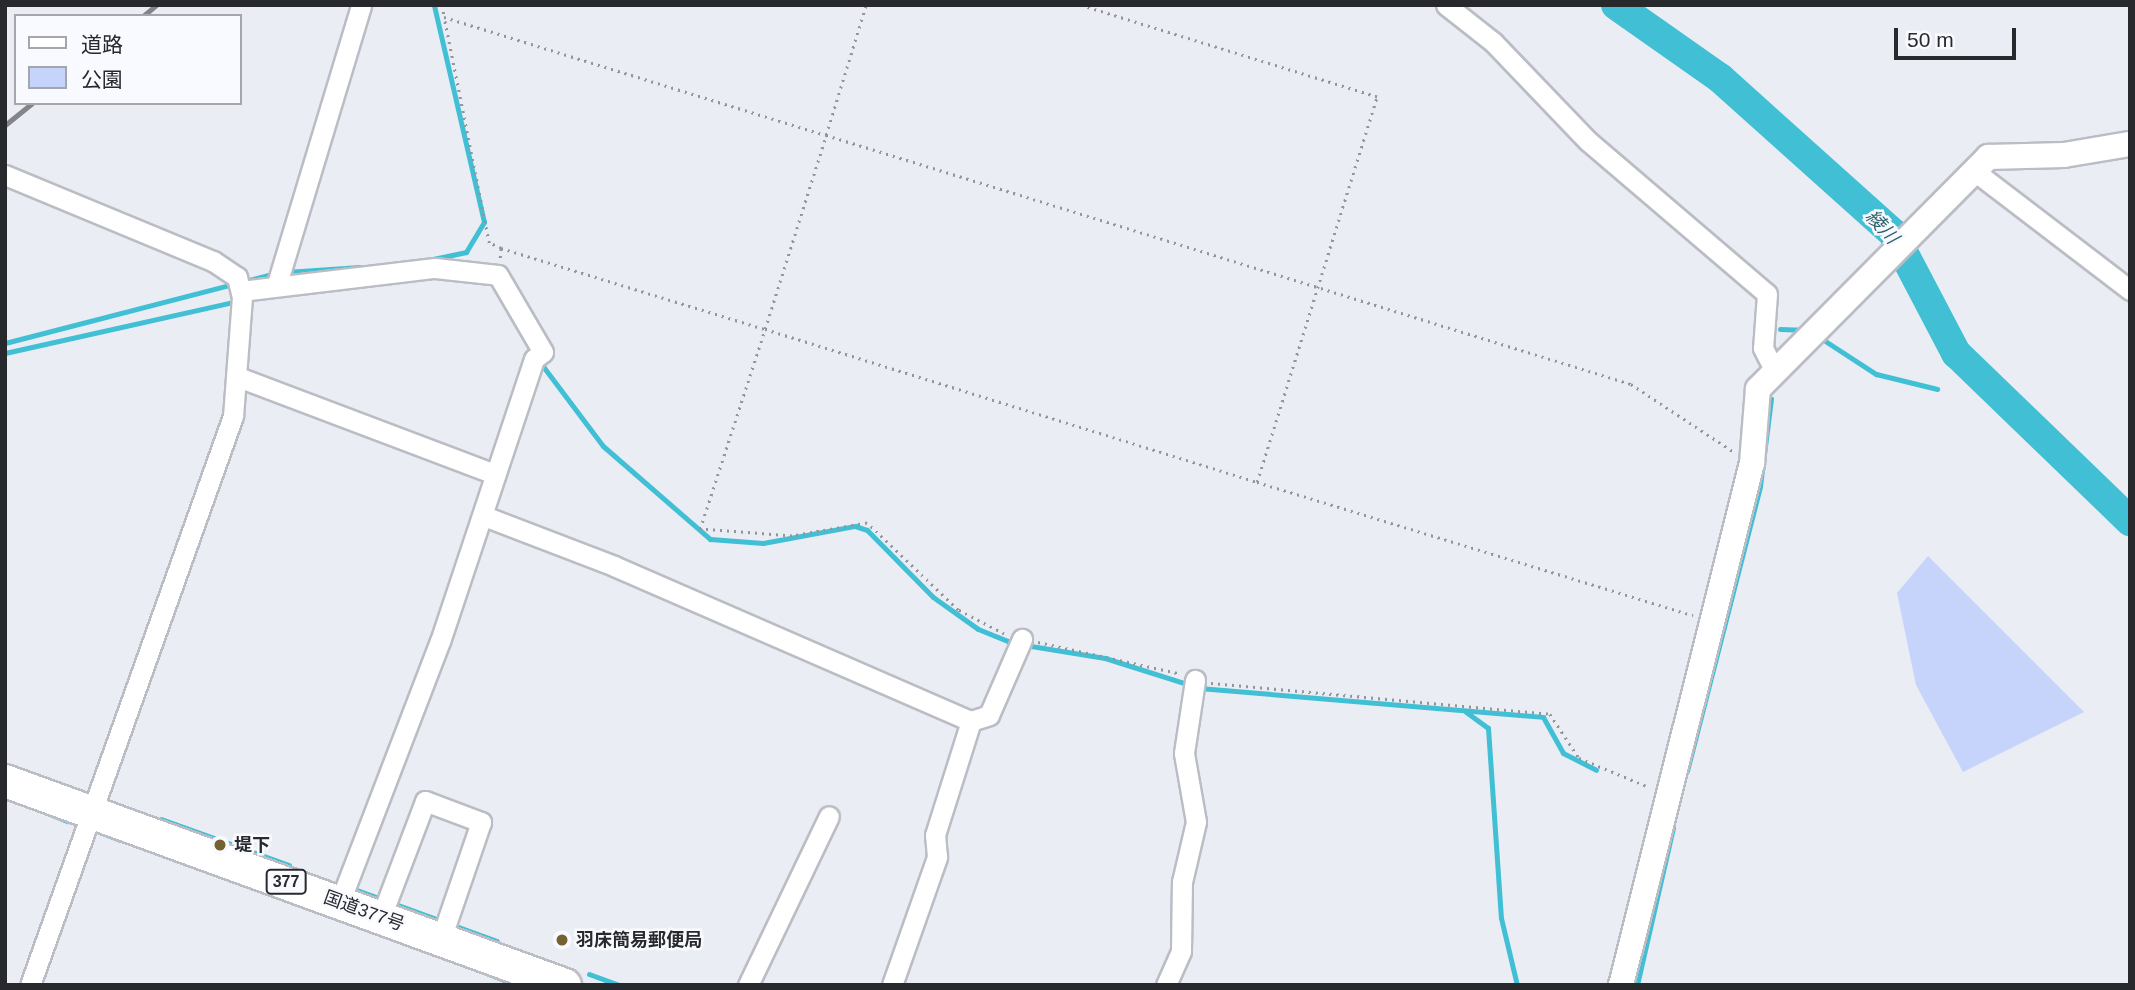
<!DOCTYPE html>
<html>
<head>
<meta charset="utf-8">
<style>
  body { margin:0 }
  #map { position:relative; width:2135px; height:990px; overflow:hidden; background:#eaedf4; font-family:Helvetica,"Noto Sans JP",sans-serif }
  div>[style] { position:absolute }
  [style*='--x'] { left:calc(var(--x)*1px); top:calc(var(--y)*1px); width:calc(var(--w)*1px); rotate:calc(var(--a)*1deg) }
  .green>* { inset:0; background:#c6d4fb }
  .stream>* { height:5px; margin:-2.5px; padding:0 2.5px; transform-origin:2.5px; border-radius:2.5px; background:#41bfd4 }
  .river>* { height:30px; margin:-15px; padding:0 15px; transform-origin:15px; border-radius:15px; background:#41bfd4 }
  .path>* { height:2.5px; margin-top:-1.25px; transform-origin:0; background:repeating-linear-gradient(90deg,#93959a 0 2px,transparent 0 7px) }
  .roads { filter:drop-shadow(2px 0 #babdc4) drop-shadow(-2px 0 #babdc4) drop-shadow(0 2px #babdc4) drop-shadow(0 -2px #babdc4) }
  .minor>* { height:19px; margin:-9.5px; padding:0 9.5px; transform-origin:9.5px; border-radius:9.5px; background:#fff }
  .tertiary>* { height:24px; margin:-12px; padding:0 12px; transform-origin:12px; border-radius:12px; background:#fff }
  .trunk>* { height:32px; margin:-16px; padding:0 16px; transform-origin:16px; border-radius:16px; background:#fff }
  .rail>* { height:5px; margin:-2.5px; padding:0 2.5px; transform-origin:2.5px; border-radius:2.5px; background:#83858a }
  .dots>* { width:19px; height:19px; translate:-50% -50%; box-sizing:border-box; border:4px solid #f9faff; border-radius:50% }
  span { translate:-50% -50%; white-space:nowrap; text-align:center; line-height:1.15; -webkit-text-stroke:5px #f9faff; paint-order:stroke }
  .shield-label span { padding:2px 5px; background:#f9faff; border:2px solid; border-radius:5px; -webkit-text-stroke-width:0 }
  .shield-label { font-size:16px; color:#28292c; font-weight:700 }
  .poi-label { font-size:18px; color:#28292c; font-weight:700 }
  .left { translate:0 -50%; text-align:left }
  .street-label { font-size:18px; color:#28292c }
  .water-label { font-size:19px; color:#2d616a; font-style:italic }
  .frame { position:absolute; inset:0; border:7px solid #28292c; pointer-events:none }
  .legend { position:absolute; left:14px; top:14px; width:228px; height:91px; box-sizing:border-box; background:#f9faff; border:2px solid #a5a6ab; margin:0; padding:9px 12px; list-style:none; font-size:21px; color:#28292c }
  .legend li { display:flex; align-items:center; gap:14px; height:35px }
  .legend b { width:35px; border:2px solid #a5a6ab }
  .scale { position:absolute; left:1894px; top:28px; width:122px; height:32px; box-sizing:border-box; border:4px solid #28292c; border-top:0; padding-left:9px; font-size:21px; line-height:24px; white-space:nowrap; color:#28292c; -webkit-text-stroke:5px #f9faff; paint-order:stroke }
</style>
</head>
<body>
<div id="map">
  <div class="green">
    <i style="clip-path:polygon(1928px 556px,2084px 712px,1963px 772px,1916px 685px,1897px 593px)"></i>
  </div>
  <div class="stream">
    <i style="--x:433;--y:259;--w:34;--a:-12"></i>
    <i style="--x:466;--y:252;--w:35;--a:-59"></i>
    <i style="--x:484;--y:222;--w:223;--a:-103"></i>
    <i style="--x:286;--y:272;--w:74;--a:-3.9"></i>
    <i style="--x:1780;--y:329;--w:28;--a:2"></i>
    <i style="--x:1819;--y:337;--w:68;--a:33"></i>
    <i style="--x:1876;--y:374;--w:63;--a:13.8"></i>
    <i style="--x:5;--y:343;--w:280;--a:-14.5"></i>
    <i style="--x:5;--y:353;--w:239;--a:-12.6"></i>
    <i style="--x:539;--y:361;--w:106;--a:53"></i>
    <i style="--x:603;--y:446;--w:142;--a:41"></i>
    <i style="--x:710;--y:539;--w:53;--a:4.3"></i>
    <i style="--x:763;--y:543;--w:94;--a:-10.5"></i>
    <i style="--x:855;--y:526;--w:13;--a:18"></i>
    <i style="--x:867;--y:530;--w:94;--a:45.4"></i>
    <i style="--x:933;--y:597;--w:55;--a:35.4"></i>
    <i style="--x:978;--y:629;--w:37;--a:22"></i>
    <i style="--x:1012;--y:643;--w:94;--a:9.2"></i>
    <i style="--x:1105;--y:658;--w:89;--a:17.6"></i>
    <i style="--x:1199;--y:688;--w:345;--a:4.8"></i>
    <i style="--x:1543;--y:717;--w:41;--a:60.9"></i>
    <i style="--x:1563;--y:753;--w:37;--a:27"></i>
    <i style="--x:1466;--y:712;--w:27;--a:36"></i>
    <i style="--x:1488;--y:728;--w:190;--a:86.1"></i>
    <i style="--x:1501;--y:918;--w:69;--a:76.6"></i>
    <i style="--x:1687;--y:771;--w:294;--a:-75.6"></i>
    <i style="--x:1760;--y:486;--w:88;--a:-82.8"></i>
    <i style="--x:47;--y:813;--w:22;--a:22"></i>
    <i style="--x:161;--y:819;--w:136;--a:19.8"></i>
    <i style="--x:107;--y:835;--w:14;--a:21"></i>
    <i style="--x:354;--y:889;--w:152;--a:20"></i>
    <i style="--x:469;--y:966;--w:51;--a:22"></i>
    <i style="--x:589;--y:974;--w:33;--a:20"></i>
    <i style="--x:1637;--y:985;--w:161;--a:-77.1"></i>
  </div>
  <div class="river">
    <i style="--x:1616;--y:5;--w:127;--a:35.1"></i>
    <i style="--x:1720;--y:78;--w:232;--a:41.9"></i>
    <i style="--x:1893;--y:233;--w:136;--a:62.3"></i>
    <i style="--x:1956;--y:353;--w:242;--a:44"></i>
  </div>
  <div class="path">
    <i style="--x:443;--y:5;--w:12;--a:85"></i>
    <i style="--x:501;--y:248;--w:276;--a:17.1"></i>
    <i style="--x:765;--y:329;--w:203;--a:-72.5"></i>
    <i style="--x:826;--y:135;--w:843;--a:17.19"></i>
    <i style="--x:1631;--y:384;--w:123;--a:33.4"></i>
    <i style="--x:500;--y:258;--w:10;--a:-84"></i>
    <i style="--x:501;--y:248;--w:13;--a:-157"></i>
    <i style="--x:489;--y:243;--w:230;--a:-101.3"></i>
    <i style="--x:444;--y:17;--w:400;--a:17.2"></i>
    <i style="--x:826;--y:135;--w:136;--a:-72.9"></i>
    <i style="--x:1257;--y:482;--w:456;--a:17"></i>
    <i style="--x:1004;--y:634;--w:52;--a:-152.4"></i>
    <i style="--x:958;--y:610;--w:126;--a:-136.3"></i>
    <i style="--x:867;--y:523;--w:76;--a:170.2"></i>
    <i style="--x:792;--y:536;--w:92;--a:-175.6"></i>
    <i style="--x:700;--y:529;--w:210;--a:-72"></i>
    <i style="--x:765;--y:329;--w:515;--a:17.27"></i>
    <i style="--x:1257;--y:482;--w:403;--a:-72.7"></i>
    <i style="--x:1377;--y:97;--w:312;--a:-162.8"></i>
    <i style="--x:1038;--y:642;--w:143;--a:12.5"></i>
    <i style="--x:1211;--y:683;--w:340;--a:5.2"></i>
    <i style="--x:1550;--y:714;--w:53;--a:56.6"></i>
    <i style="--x:1579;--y:758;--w:76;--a:22.5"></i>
  </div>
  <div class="roads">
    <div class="minor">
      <i style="--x:1446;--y:5;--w:60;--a:38.2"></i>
      <i style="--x:1493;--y:42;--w:137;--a:46.2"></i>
      <i style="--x:1588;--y:141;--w:235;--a:40.5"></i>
      <i style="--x:1767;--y:294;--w:54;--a:94.2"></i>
      <i style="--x:1763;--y:348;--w:25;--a:63"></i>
      <i style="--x:1973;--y:170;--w:198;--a:37.4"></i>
      <i style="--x:5;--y:175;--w:225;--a:22.5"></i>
      <i style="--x:213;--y:261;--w:29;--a:34"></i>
      <i style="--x:237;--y:277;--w:21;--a:76"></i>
      <i style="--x:242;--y:297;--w:119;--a:94.3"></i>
      <i style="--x:233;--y:416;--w:604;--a:109.63"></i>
      <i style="--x:277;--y:284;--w:291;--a:-73.2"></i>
      <i style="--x:241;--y:291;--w:195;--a:-6.8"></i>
      <i style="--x:435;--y:268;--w:63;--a:6.3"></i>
      <i style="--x:498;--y:275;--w:89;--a:59.7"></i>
      <i style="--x:543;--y:352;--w:11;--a:142"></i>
      <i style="--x:534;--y:359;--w:297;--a:108.4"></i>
      <i style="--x:440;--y:641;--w:280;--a:111"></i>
      <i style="--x:238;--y:377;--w:275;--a:20.7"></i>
      <i style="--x:484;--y:516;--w:139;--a:21"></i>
      <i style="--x:614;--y:566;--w:389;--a:23.5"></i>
      <i style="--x:971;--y:721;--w:19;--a:-18"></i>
      <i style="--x:989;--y:715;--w:83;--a:-66.5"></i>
      <i style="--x:381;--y:917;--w:124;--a:-69.2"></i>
      <i style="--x:425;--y:801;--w:60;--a:20.6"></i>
      <i style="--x:481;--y:822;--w:124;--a:108.9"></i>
      <i style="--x:748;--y:985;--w:187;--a:-64.4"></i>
      <i style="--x:892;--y:985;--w:136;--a:-70.6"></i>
      <i style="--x:937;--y:857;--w:22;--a:-95"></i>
      <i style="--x:935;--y:835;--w:120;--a:-72.5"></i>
      <i style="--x:1166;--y:985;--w:37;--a:-66"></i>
      <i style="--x:1181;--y:951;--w:69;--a:-89.2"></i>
      <i style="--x:1182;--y:882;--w:62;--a:-76.9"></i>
      <i style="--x:1196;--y:822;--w:70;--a:-99.9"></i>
      <i style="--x:1184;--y:753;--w:74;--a:-81.4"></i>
    </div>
    <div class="tertiary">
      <i style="--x:1621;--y:985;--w:538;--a:-75.91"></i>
      <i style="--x:1752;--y:463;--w:74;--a:-85.4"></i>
      <i style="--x:1758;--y:389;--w:327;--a:-45.2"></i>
      <i style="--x:1988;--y:157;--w:76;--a:-1.5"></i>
      <i style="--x:2064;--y:155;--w:67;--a:-9.5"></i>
    </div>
    <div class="trunk">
      <i style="--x:5;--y:781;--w:596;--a:20.02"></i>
    </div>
  </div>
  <div class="rail">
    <i style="--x:143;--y:16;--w:17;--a:-40"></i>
    <i style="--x:5;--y:125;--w:35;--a:-39"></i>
  </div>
  <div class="dots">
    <i style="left:220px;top:845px;background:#756230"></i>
    <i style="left:562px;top:940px;background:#756230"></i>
  </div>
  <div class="shield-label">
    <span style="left:286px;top:882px">377</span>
  </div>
  <div class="poi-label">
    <span class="left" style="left:234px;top:845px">堤下</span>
    <span class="left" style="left:576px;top:940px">羽床簡易郵便局</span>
  </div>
  <div class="street-label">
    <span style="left:364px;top:911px;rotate:20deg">国道377号</span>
  </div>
  <div class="water-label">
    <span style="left:1882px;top:227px;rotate:48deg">綾川</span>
  </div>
  <div class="frame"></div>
  <ul class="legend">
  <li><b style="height:9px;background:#fff"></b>道路</li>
  <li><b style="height:19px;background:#c6d4fb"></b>公園</li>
  </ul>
  <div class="scale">50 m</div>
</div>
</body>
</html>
